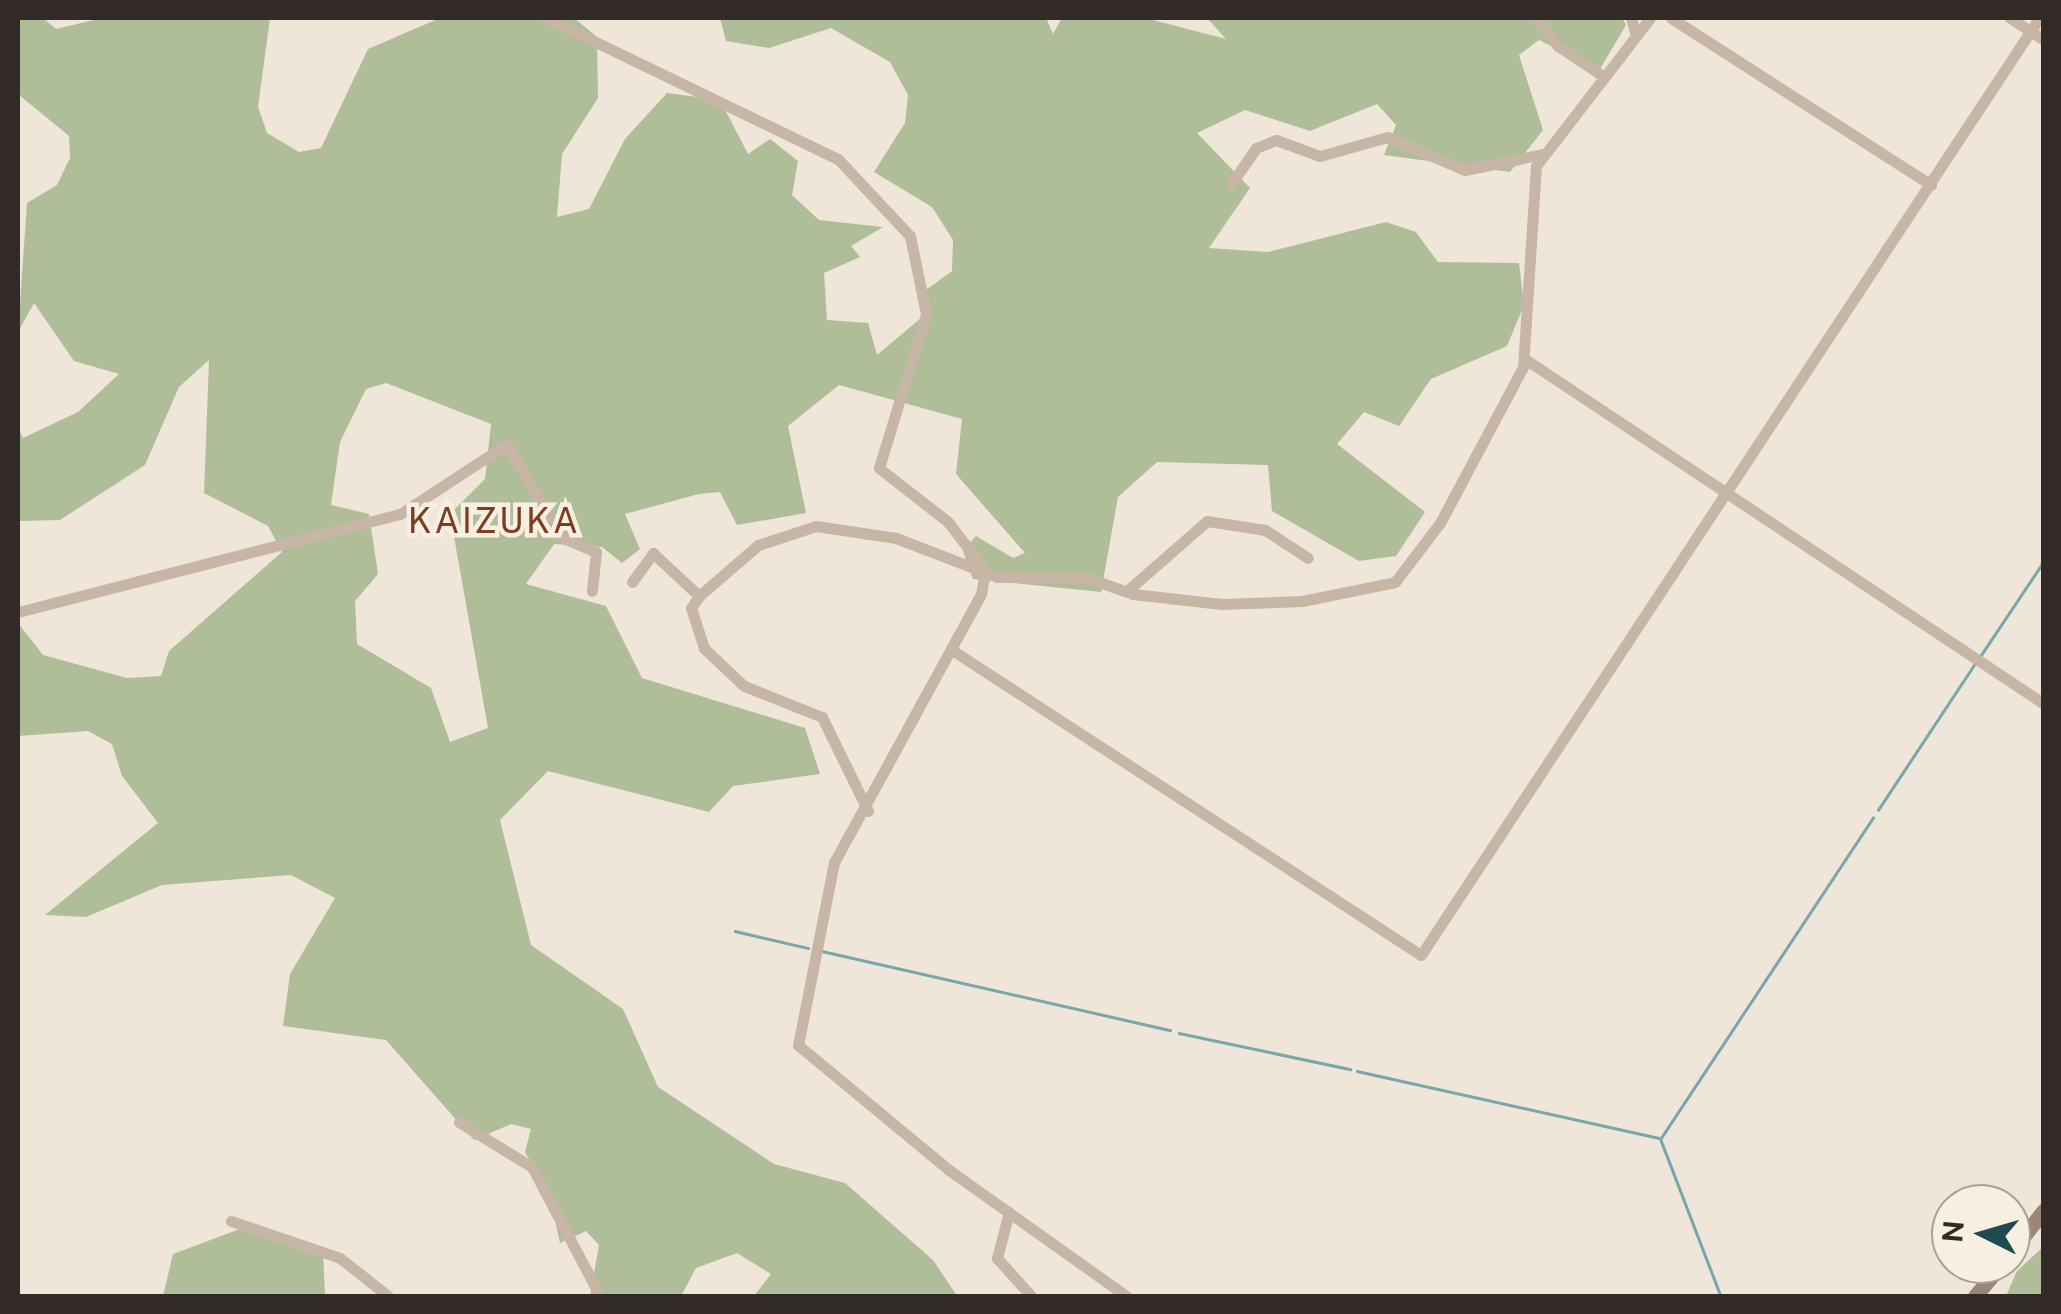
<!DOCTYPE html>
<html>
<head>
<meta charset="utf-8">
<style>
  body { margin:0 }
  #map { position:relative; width:2061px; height:1314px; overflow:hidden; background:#efe5d8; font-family:"Public Sans",sans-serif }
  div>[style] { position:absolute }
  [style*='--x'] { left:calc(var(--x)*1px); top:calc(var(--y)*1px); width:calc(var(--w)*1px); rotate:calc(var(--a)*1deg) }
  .green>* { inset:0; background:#afbd99 }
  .stream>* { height:2.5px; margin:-1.25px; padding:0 1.25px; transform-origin:1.25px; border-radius:1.25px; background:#78a6ab }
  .street>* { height:11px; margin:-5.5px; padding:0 5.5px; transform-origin:5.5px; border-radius:5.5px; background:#c7b6a5 }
  .secondary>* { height:15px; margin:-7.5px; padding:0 7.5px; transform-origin:7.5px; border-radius:7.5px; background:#9a8576 }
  span { translate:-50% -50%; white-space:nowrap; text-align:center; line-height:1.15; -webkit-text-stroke:9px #f8efe3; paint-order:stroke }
  .quarter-label { font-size:35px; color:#7d3d23; letter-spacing:2.5px }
  .frame { position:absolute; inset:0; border:20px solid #322a26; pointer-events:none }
  .north { position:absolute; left:1931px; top:1184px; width:100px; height:100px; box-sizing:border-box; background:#f8efe3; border:2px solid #a9a097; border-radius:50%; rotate:275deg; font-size:28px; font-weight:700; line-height:40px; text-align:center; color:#322a26 }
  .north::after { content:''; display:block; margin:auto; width:35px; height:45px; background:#1d4b52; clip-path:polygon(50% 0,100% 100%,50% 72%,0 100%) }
</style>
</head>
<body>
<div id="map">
  <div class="green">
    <i style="clip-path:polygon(evenodd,18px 18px,43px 18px,56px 29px,102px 18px,270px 18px,258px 107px,267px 133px,299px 152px,321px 148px,368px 49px,440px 18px,574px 18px,597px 37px,598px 98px,562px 154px,557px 217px,589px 209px,625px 139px,667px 93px,720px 100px,748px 154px,770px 139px,798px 161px,792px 195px,819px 220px,883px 227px,851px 246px,860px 257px,824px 273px,827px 320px,868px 323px,877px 355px,921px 318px,922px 293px,952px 271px,953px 240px,932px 207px,874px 172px,905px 123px,908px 95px,890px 62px,831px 28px,769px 48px,726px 41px,720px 18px,1046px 18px,1053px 34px,1062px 18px,1145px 18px,1226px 39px,1207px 18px,1622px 18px,1626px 25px,1600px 69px,1539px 40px,1519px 55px,1543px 130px,1510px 172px,1384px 155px,1396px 125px,1377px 104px,1310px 131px,1245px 110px,1197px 133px,1250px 188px,1209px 248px,1268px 252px,1386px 222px,1416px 232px,1438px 262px,1519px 263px,1524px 305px,1507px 346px,1431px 379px,1399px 426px,1364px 412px,1337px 444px,1425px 512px,1396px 556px,1359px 561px,1272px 511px,1268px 465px,1157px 462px,1118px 497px,1101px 592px,973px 579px,963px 551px,976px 536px,1013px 558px,1025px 553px,956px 474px,962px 419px,839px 385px,788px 426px,806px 513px,737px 525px,720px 492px,699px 494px,625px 514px,640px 549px,622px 563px,602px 547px,554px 544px,526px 584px,606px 606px,642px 678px,805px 728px,820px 774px,733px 786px,709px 812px,548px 771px,500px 820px,531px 945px,623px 1009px,658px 1087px,774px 1164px,845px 1183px,933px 1260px,957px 1296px,754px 1296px,771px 1274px,737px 1253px,696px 1268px,681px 1296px,590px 1296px,599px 1245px,586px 1231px,560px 1243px,549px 1193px,525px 1152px,531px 1129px,511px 1124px,474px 1140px,386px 1040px,283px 1026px,290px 974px,335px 898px,291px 875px,162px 885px,86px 917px,45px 915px,158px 823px,122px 776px,112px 744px,88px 731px,18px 736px,18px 623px,43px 655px,127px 678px,161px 676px,169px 651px,282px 552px,268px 526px,204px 493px,209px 360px,179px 387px,145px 465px,60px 520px,18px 521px,18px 427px,23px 438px,78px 412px,119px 374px,74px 361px,34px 303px,18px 332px,27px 203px,57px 185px,70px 158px,69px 136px,18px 94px,18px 18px,386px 383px,491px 424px,485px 479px,450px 514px,488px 728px,450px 742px,431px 688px,357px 644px,355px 601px,378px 574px,369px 514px,331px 505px,340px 442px,366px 389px,386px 383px)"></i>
    <i style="clip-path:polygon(240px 1229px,323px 1252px,325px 1296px,163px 1296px,173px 1254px)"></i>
    <i style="clip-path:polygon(2043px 1247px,2043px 1296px,2006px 1296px,2017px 1271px)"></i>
  </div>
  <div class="stream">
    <i style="--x:1981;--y:655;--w:113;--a:-56.2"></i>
    <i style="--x:1878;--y:810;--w:178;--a:-56.5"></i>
    <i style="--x:735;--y:931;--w:75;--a:13.1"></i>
    <i style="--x:822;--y:951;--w:357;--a:12.8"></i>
    <i style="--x:1179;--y:1033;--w:175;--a:11.9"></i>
    <i style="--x:1357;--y:1071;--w:309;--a:12.5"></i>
    <i style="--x:1661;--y:1138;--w:384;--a:-56.5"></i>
    <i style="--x:1661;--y:1140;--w:167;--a:69"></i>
  </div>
  <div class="street">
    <i style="--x:546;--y:18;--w:324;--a:25.8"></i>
    <i style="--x:838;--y:159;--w:105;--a:46.9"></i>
    <i style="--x:910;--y:236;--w:80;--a:78.4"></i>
    <i style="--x:926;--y:314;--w:161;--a:107"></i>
    <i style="--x:879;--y:468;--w:88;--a:38"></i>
    <i style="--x:948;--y:522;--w:61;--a:52.4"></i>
    <i style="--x:985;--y:570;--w:24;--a:99"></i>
    <i style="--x:981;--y:594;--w:306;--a:118.7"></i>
    <i style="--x:834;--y:862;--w:187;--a:101.1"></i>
    <i style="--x:798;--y:1045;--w:196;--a:39.6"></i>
    <i style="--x:949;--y:1170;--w:217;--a:35.4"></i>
    <i style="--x:1536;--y:18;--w:36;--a:52"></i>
    <i style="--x:1558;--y:46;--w:54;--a:33.7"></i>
    <i style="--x:1631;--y:18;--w:18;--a:74"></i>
    <i style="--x:1671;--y:18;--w:309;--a:32.7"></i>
    <i style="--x:2010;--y:18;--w:40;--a:32.9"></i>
    <i style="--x:1231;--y:184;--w:44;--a:-55.2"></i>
    <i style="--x:1256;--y:148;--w:22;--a:-22"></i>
    <i style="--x:1276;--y:140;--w:47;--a:20"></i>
    <i style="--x:1320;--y:156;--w:70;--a:-15.8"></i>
    <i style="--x:1387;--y:137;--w:85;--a:22.9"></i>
    <i style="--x:1465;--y:170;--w:80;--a:-11.6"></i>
    <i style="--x:1525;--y:359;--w:623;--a:33.61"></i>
    <i style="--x:632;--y:582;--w:36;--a:-54"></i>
    <i style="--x:653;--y:553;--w:63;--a:43.1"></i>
    <i style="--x:1127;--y:591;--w:106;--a:-41.2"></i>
    <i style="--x:1207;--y:521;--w:59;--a:8.8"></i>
    <i style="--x:1265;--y:530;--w:51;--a:33.1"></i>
    <i style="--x:18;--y:612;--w:394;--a:-14.4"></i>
    <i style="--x:400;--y:514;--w:128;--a:-33.2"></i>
    <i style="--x:507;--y:444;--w:108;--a:59.9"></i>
    <i style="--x:561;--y:537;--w:38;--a:23"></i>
    <i style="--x:596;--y:552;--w:39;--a:96"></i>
    <i style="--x:952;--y:650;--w:559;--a:33.04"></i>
    <i style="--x:1421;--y:955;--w:1122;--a:-56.59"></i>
    <i style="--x:868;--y:811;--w:105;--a:-116.1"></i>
    <i style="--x:822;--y:717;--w:84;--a:-158.3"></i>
    <i style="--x:744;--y:686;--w:55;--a:-136.5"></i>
    <i style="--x:704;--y:648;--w:42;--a:-108"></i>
    <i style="--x:691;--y:608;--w:14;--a:-56"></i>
    <i style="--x:699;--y:596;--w:78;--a:-40.8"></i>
    <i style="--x:758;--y:545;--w:61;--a:-18.1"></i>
    <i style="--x:816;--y:526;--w:81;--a:8.5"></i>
    <i style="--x:896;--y:538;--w:108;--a:21.1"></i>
    <i style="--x:997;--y:577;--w:88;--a:0"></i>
    <i style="--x:1085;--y:577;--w:51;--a:19.5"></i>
    <i style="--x:1133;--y:594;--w:89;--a:6.5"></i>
    <i style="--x:1221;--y:604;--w:81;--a:-2.1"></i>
    <i style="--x:1302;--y:601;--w:95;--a:-11.5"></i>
    <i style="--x:1395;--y:582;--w:74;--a:-52.7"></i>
    <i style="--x:1440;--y:523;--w:177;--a:-62"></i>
    <i style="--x:1523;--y:367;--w:201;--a:-86.3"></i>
    <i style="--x:1536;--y:166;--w:187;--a:-52.4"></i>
    <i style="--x:459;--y:1122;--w:86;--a:31.7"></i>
    <i style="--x:532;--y:1167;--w:146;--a:62.2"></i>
    <i style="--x:1009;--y:1212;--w:48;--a:104.6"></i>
    <i style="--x:997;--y:1258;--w:51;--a:48.2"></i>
    <i style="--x:231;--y:1221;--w:115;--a:18.7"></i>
    <i style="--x:340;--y:1258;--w:61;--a:38.4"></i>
  </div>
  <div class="secondary">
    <i style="--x:2011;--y:1252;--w:53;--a:-51.8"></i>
    <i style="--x:1975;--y:1296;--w:42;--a:-49.8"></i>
  </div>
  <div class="quarter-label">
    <span style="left:494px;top:521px">KAIZUKA</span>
  </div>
  <div class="frame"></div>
  <div class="north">N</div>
</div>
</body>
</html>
